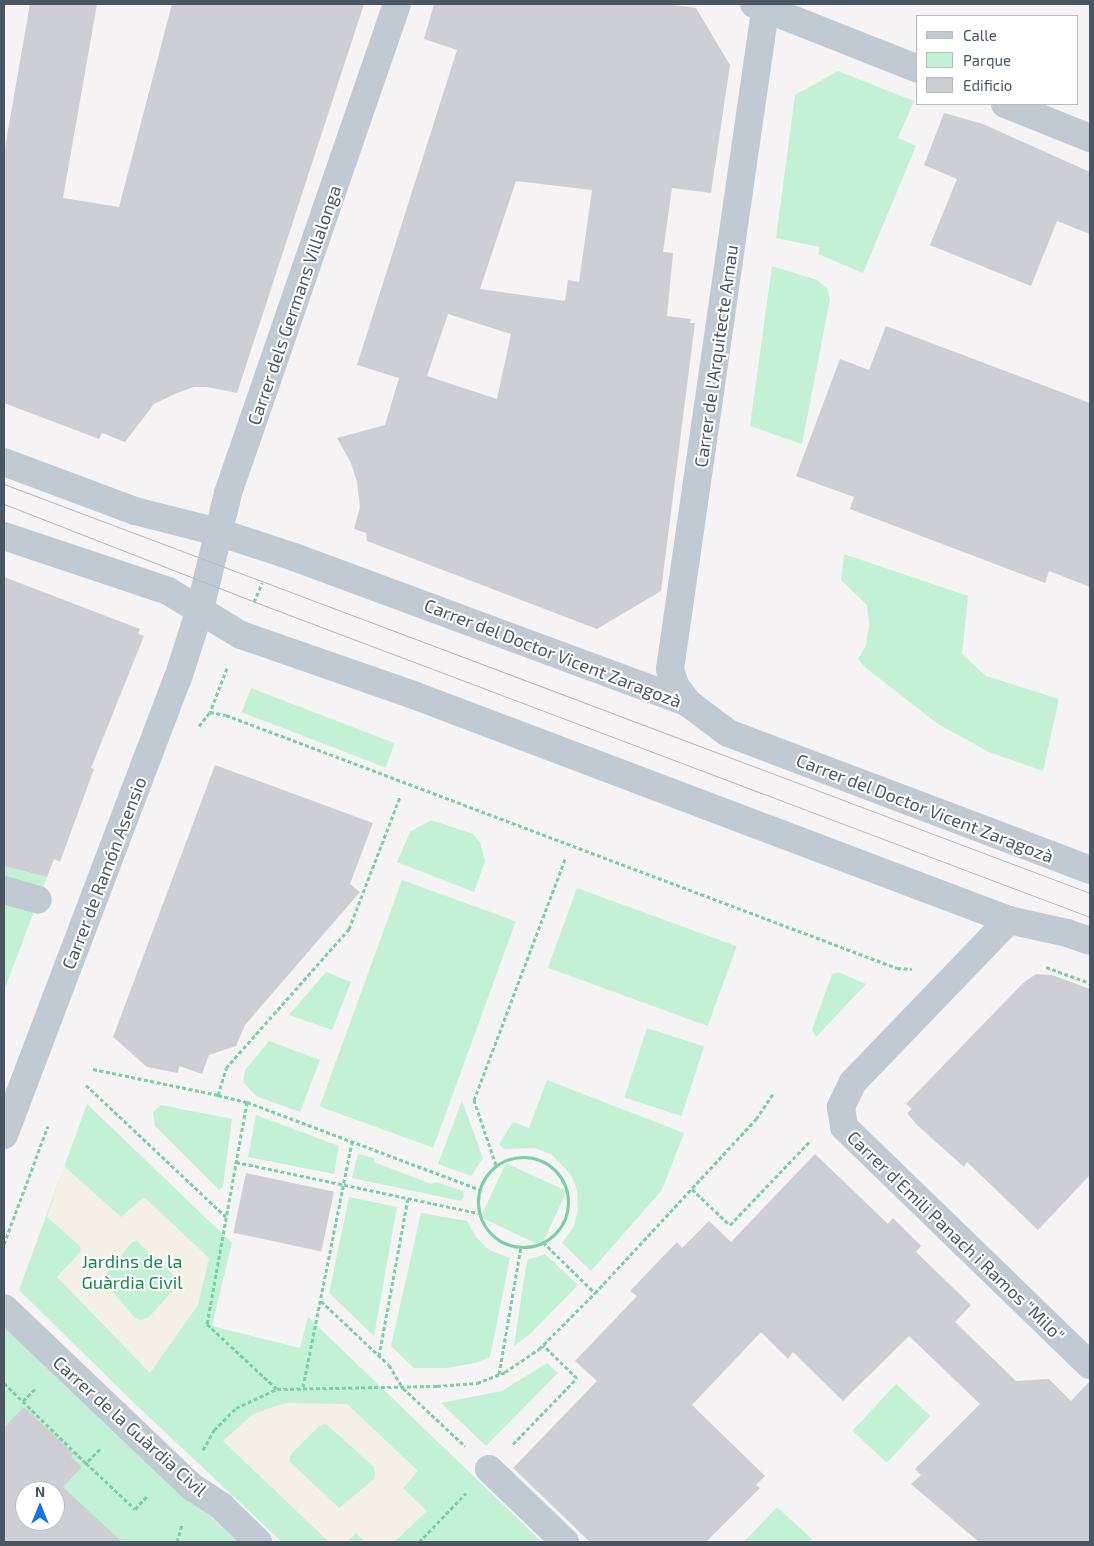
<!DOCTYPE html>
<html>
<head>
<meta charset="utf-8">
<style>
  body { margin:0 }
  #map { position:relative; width:1094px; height:1546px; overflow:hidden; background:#f5f3f3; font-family:"Exo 2",sans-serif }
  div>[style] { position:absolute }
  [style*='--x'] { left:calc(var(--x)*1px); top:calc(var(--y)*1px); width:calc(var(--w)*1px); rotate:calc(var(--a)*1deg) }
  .green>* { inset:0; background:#c3f1d5; transform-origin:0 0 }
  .sand>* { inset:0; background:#f5f0e5 }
  .building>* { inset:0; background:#cdcfd5; transform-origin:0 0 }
  .path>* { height:3px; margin-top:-1.5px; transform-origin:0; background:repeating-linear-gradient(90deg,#7ad0a6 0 4px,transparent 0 6.5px) }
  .path>.ring { margin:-1.5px; padding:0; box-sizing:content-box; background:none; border:3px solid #7ad0a6; border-radius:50% }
  .pedestrian>* { height:28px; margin:-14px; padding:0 14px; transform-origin:14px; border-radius:14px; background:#c1cad2 }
  .minor>* { height:28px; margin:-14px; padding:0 14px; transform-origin:14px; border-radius:14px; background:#c1cad2 }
  .tertiary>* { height:28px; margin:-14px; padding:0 14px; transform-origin:14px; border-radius:14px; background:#c1cad2 }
  .tram>* { height:1px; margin:-0.5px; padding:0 0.5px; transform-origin:0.5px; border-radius:0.5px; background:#b5b8bd }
  span { translate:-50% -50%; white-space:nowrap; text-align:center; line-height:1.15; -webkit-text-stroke:4px #fff; paint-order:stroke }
  .street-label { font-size:18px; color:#4a5661 }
  .park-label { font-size:18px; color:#17864f }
  .frame { position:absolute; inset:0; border:5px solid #4a5661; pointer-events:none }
  .legend { position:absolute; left:916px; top:15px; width:162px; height:90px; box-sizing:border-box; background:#fff; border:1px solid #b7bbc0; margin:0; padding:6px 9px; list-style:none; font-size:15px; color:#4a5661 }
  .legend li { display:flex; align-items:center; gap:10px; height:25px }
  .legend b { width:25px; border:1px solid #b7bbc0 }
  .north { position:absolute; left:15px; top:1481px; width:50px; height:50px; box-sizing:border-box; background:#fff; border:1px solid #b7bbc0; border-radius:50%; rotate:0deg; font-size:14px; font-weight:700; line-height:20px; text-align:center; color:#4a5661 }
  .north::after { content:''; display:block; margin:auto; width:18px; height:22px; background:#1a73e8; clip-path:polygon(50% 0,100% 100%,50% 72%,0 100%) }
</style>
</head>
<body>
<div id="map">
  <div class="green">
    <i style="clip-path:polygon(838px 71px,914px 101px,898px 138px,916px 146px,863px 273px,818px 254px,820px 247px,776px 238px,795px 95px)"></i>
    <i style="clip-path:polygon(772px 266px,817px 280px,827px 288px,830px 299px,802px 444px,750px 426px)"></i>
    <i style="clip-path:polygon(844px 554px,968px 596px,962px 654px,986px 676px,1059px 699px,1043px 771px,989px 752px,938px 724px,866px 668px,858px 659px,866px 646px,869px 625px,867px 605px,841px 580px)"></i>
    <i style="left:251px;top:688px;width:154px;height:26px;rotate:21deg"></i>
    <i style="clip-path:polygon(431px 820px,473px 834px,480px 842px,485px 861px,474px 892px,397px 862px,410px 832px)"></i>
    <i style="clip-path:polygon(4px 866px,47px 877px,4px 991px)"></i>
    <i style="left:402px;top:880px;width:121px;height:241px;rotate:20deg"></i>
    <i style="left:577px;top:888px;width:170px;height:85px;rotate:20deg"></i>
    <i style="clip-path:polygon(326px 972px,351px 982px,332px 1030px,289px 1015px)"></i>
    <i style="clip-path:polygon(838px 972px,866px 984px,816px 1037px,812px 1030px,832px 974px)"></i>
    <i style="left:647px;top:1028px;width:60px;height:73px;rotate:18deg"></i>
    <i style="clip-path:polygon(269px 1041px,320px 1060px,300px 1112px,256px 1096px,243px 1082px,245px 1070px)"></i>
    <i style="clip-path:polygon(547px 1080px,684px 1133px,662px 1190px,591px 1271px,562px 1243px,574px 1226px,578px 1209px,577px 1191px,571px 1175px,551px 1154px,534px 1148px,504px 1149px,499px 1144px,513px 1122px,529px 1128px)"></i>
    <i style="clip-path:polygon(462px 1101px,483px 1158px,471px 1176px,438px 1164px)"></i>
    <i style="clip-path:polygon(87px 1104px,232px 1243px,212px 1326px,300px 1348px,308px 1317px,542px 1542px,282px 1542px,132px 1401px,19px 1290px)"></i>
    <i style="clip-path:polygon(161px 1105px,232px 1119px,223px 1187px,219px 1190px,155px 1126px,153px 1112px)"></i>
    <i style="clip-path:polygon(256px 1115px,339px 1146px,334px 1174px,248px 1157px)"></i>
    <i style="clip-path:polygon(358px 1154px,374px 1158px,374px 1162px,431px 1184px,436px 1182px,463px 1191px,464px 1197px,461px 1201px,352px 1178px)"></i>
    <i style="left:506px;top:1163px;width:67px;height:60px;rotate:25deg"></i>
    <i style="clip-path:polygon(349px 1197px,397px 1207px,374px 1336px,329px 1293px)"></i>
    <i style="clip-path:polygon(421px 1213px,467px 1221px,476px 1237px,489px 1250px,510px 1258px,490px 1357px,475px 1363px,447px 1368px,414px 1368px,391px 1346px)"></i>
    <i style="clip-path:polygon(545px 1254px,578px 1285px,532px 1332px,514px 1346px,527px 1260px)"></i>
    <i style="clip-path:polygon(4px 1319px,202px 1508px,238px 1542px,89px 1542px,99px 1533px,51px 1487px,23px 1419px,4px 1439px)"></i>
    <i style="clip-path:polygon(547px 1363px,558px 1373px,486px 1446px,441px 1403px,502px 1391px)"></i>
    <i style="left:896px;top:1384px;width:47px;height:64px;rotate:43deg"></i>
    <i style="clip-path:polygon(777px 1507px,812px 1539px,809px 1542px,744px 1542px)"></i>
  </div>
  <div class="sand">
    <i style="clip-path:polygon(evenodd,64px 1166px,121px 1217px,144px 1197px,209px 1258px,198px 1305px,150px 1373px,57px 1277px,81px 1251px,80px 1246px,47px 1217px,64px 1166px,137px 1241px,177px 1278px,178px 1285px,148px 1318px,141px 1320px,134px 1317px,102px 1279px,132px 1242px,137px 1241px)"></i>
    <i style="clip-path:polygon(evenodd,286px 1403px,347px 1404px,418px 1471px,403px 1488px,427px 1511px,394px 1542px,365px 1542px,356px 1533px,347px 1542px,329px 1542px,223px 1441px,253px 1414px,286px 1403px,326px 1424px,374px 1467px,375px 1472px,374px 1479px,339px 1508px,289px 1461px,291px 1454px,319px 1426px,326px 1424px)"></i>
  </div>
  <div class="building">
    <i style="clip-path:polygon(30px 4px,97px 4px,63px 198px,119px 207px,172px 4px,364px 4px,237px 393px,207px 387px,194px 387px,177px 393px,154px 404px,125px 442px,102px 433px,99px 439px,4px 403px,4px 153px)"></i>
    <i style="clip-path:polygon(evenodd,434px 4px,667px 4px,696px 8px,730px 65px,711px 193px,672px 188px,663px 252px,673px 253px,667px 316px,691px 319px,690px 323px,695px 323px,661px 591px,597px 629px,367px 541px,366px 533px,354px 529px,360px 507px,357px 482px,351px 463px,337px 438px,385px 425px,399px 378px,357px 365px,457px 50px,424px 39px,434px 4px,516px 181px,592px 190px,579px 282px,568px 280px,565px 301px,480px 289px,516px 181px,434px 4px,448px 314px,511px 334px,497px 399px,427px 376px,448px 314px)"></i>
    <i style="clip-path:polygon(944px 113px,983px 124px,1090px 172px,1090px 234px,1057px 221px,1031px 286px,930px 245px,957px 179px,924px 165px)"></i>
    <i style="clip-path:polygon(886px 326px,1090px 403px,1090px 587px,1049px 571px,1045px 583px,850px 509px,854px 497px,796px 476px,840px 359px,869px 370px)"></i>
    <i style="clip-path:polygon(4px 577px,140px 629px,138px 634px,144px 636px,91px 768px,94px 769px,60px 862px,54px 859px,47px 877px,4px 866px)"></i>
    <i style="clip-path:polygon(215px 765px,373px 823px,350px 884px,360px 892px,245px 1025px,236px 1046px,209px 1055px,202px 1074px,179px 1066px,178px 1073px,147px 1067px,113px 1037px)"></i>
    <i style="clip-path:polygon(1036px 974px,1052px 975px,1090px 989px,1090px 1175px,1038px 1230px,967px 1162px,964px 1167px,917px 1125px,907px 1113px,912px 1109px,906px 1104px,1023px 983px)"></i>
    <i style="clip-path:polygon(815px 1154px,888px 1224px,893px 1218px,921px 1246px,916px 1252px,971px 1305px,955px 1322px,1016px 1381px,1049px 1379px,1071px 1401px,1090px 1381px,1090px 1542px,979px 1542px,911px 1484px,921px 1475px,915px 1469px,980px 1404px,909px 1336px,843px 1401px,793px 1352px,788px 1359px,761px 1332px,692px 1405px,765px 1476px,756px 1485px,760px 1488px,706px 1542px,590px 1542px,513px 1468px,597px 1381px,575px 1361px,637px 1296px,630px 1291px,677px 1242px,682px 1248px,709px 1221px,731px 1242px)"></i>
    <i style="left:246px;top:1173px;width:90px;height:61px;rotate:12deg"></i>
    <i style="clip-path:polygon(evenodd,24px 1407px,74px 1454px,71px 1457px,82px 1467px,63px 1487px,122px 1542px,4px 1542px,4px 1427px,24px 1407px,25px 1491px,55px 1491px,55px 1521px,25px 1521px,25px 1491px)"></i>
  </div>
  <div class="path">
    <i style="--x:254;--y:602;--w:21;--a:-67"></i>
    <i style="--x:227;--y:668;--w:47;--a:111.1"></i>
    <i style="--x:210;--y:712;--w:16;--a:11"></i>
    <i style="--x:226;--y:715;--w:717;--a:20.66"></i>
    <i style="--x:897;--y:968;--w:15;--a:4"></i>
    <i style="--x:199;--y:726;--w:18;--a:-52"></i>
    <i style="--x:1046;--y:967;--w:47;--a:20"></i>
    <i style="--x:93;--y:1069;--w:128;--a:11.7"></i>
    <i style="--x:218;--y:1095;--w:28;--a:-73"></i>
    <i style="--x:226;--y:1068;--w:186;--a:-48.5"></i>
    <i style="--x:349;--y:929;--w:142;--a:-68.9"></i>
    <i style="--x:86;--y:1085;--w:192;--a:43.3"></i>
    <i style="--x:218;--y:1095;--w:30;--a:14"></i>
    <i style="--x:247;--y:1102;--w:248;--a:20.6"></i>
    <i style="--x:247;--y:1102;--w:226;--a:100.2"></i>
    <i style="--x:207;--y:1324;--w:96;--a:42.9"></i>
    <i class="ring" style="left:478px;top:1157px;width:87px;height:87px"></i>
    <i style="--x:236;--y:1162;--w:248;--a:11.9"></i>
    <i style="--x:496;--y:1165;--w:69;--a:-108.7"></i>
    <i style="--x:474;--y:1100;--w:258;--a:-69.3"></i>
    <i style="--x:692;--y:1189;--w:52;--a:43.5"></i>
    <i style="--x:730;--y:1225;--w:117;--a:-46.4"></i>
    <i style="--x:543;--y:1242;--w:73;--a:44.4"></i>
    <i style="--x:4;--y:1244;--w:126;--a:-69.6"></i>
    <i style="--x:321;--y:1301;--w:93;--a:43.3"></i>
    <i style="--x:389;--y:1365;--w:27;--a:59"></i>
    <i style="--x:403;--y:1388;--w:85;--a:43.1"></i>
    <i style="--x:379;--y:1356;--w:161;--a:-79.6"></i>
    <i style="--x:499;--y:1374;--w:130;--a:-80.2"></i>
    <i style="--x:4;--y:1383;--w:115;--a:44.3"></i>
    <i style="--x:303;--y:1387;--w:250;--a:-78.7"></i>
    <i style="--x:23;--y:1401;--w:18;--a:-45"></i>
    <i style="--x:513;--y:1444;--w:92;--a:-45.9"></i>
    <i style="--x:577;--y:1378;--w:47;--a:-135.9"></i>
    <i style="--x:100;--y:1449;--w:20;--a:135"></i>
    <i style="--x:86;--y:1463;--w:67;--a:43.2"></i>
    <i style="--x:135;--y:1509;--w:19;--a:-47"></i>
    <i style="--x:203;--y:1450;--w:23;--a:-61"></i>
    <i style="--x:214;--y:1430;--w:31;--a:-45"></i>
    <i style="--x:236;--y:1408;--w:45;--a:-24.9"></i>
    <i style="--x:277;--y:1389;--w:160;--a:-1.1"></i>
    <i style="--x:437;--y:1386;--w:40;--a:-4.3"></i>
    <i style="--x:477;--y:1383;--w:30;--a:-21"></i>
    <i style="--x:505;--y:1372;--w:41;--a:-34.1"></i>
    <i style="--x:539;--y:1349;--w:79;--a:-45"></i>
    <i style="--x:595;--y:1293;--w:237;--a:-47.2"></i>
    <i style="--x:756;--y:1119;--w:30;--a:-56"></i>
    <i style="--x:177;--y:1542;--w:19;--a:-74"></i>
    <i style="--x:419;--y:1542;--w:68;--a:-46.2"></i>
  </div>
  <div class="pedestrian">
    <i style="--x:4;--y:890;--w:35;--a:16"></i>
    <i style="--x:4;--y:1308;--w:260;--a:43.6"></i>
    <i style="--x:192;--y:1487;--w:35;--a:33"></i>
    <i style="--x:221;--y:1506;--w:52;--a:44.2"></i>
    <i style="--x:489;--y:1469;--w:105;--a:43.8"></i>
  </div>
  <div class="minor">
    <i style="--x:754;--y:4;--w:176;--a:21.6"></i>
    <i style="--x:1005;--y:104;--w:92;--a:21.8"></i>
    <i style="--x:688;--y:703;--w:22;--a:-126"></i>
    <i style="--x:675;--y:685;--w:17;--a:-107"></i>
    <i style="--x:670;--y:669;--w:672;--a:-81.79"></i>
    <i style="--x:1009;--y:920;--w:225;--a:133.9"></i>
    <i style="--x:853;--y:1082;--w:28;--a:116"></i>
    <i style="--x:841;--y:1107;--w:20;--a:81"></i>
    <i style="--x:844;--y:1127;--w:342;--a:44.1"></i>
    <i style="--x:4;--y:1135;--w:489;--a:-69.2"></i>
    <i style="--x:178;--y:678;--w:72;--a:-72.3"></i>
    <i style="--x:200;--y:609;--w:119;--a:-76.4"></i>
    <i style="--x:228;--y:493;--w:517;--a:-70.93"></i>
  </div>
  <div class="tertiary">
    <i style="--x:4;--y:462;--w:140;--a:20.5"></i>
    <i style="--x:135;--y:511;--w:86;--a:14.2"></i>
    <i style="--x:218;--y:532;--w:80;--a:18.2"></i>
    <i style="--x:294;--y:557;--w:420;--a:20.3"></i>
    <i style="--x:688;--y:703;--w:50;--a:36.9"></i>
    <i style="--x:728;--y:733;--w:387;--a:20.7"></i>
    <i style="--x:4;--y:536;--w:173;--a:18.5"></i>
    <i style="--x:168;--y:591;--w:85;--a:31.1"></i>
    <i style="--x:241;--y:635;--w:185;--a:19.2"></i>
    <i style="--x:416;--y:696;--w:634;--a:20.69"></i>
    <i style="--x:1009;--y:920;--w:59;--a:12.6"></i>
    <i style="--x:1067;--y:933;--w:24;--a:19"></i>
  </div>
  <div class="tram">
    <i style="--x:4;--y:484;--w:1160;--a:20.64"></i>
    <i style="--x:4;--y:504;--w:269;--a:21.3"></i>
    <i style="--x:255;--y:602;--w:892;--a:20.67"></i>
  </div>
  <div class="street-label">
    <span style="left:294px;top:305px;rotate:-71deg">Carrer dels Germans Villalonga</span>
    <span style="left:716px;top:356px;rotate:-82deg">Carrer de l'Arquitecte Arnau</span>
    <span style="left:553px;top:653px;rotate:21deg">Carrer del Doctor Vicent Zaragozà</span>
    <span style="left:925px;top:808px;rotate:21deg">Carrer del Doctor Vicent Zaragozà</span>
    <span style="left:104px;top:873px;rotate:-69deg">Carrer de Ramón Asensio</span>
    <span style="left:956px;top:1236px;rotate:44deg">Carrer d'Emili Panach i Ramos "Milo"</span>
    <span style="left:130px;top:1426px;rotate:42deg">Carrer de la Guàrdia Civil</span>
  </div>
  <div class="park-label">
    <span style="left:132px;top:1272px">Jardins de la<br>Guàrdia Civil</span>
  </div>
  <div class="frame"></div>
  <ul class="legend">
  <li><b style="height:6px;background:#c1cad2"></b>Calle</li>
  <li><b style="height:14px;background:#c3f1d5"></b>Parque</li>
  <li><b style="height:14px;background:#cdcfd5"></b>Edificio</li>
  </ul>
  <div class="north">N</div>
</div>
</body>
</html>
